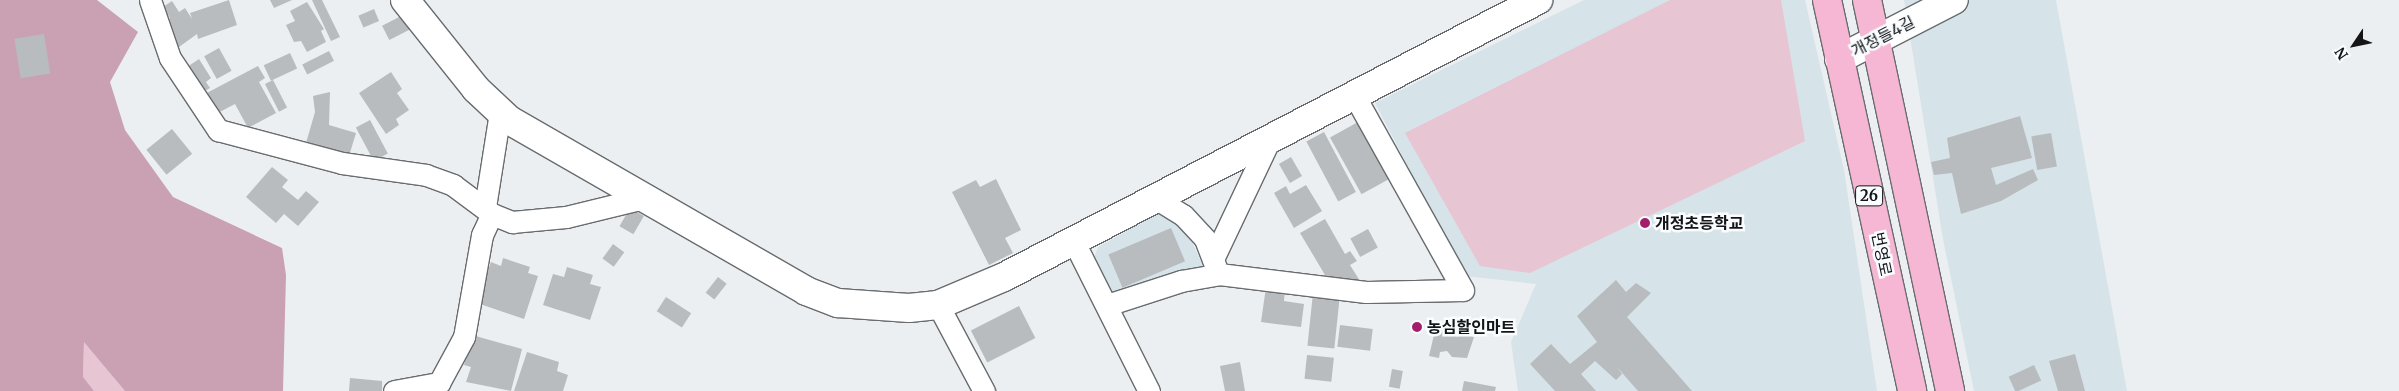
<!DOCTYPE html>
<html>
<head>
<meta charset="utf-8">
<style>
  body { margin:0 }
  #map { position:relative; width:2399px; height:391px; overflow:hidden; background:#ebeff2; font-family:Merriweather,"Noto Sans KR",serif }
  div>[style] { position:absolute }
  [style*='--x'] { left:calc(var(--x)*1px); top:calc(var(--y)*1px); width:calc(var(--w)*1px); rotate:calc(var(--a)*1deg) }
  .built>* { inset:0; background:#d6e3e9 }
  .green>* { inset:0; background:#e7c5d3 }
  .forest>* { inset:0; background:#c9a1b2 }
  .building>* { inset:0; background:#b8bcbf; transform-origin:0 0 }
  .roads { filter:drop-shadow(1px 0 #686c6e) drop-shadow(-1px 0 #686c6e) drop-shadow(0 1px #686c6e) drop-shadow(0 -1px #686c6e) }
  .street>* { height:21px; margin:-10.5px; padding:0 10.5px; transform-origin:10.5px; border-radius:10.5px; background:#fff }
  .secondary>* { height:28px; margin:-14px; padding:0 14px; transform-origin:14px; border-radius:14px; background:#fff }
  .primary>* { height:28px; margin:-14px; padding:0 14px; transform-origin:14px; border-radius:14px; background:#f5b7d4 }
  .dots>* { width:14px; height:14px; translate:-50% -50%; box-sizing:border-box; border:2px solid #f9fdff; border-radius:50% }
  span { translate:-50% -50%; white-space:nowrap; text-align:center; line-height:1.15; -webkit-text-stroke:5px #f9fdff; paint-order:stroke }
  .shield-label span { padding:1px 4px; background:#f9fdff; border:1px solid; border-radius:4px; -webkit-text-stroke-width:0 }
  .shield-label { font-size:15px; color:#141516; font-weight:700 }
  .street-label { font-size:16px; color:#141516 }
  .poi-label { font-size:16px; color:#141516; font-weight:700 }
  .left { translate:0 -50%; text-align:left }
  .north { position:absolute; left:2329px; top:20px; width:50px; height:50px; -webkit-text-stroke:4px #f9fdff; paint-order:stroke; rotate:236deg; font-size:14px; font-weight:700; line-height:20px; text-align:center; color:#141516 }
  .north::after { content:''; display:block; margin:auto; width:18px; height:22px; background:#141516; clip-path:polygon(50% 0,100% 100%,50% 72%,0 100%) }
</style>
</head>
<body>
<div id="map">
  <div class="built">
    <i style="clip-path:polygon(1584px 0,1805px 0,1844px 170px,1877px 391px,1518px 391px,1511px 342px,1536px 284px,1465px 276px,1375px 103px)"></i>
    <i style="clip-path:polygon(1904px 0,2056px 0,2127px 391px,1974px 391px,1943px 239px)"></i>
    <i style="clip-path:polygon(1163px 211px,1184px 225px,1204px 268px,1111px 296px,1093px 261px,1098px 247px)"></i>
  </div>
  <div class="green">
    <i style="clip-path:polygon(1670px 0,1781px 0,1805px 141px,1530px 273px,1480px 266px,1405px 133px)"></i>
    <i style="clip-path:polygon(84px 341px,125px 391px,94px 391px,83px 378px)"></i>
  </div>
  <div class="forest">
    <i style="clip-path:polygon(0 0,97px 0,138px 32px,110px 82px,125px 130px,173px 197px,282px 248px,286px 275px,283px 391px,125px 391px,84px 342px,83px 377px,94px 391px,0 391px)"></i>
  </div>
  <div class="building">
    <i style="clip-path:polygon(229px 0,237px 25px,198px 39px,197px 34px,179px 47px,163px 23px,170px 18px,163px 7px,172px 1px,179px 12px,185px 8px,192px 19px,190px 13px)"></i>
    <i style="clip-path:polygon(270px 0,292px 0,274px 8px)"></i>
    <i style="clip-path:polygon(312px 0,322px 0,340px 37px,331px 41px)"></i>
    <i style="clip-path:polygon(307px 2px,324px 29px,321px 31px,326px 42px,307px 52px,301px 41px,294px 42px,286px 25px,295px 21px,290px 11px)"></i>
    <i style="left:374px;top:9px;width:13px;height:17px;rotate:67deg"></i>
    <i style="left:407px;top:13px;width:16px;height:28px;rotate:63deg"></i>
    <i style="left:44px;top:34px;width:40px;height:30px;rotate:81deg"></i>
    <i style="left:219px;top:48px;width:26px;height:17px;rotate:61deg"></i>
    <i style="left:329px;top:51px;width:11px;height:30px;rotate:63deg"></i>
    <i style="left:290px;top:53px;width:17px;height:29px;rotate:65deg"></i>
    <i style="clip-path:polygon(199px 59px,211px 78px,206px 82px,210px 88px,200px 94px,184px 69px)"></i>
    <i style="clip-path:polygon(258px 66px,265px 78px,259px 82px,276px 113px,248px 128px,235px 104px,214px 115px,203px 95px)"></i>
    <i style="clip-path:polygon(391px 72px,402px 89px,397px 93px,409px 110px,396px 119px,399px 125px,386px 134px,359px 93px)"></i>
    <i style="left:273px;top:80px;width:31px;height:9px;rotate:63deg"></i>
    <i style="clip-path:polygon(330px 92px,329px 125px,356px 133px,349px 156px,306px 143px,315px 112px,313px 96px)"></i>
    <i style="clip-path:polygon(2020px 116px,2032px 158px,1991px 168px,1996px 185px,2033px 169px,2038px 180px,2001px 201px,1961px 214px,1952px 173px,1934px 175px,1931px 162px,1950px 158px,1947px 138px)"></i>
    <i style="left:370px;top:120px;width:38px;height:16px;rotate:62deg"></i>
    <i style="left:1358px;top:122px;width:65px;height:32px;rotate:61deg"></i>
    <i style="left:172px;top:129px;width:32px;height:33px;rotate:51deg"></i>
    <i style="left:1324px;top:132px;width:68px;height:20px;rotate:62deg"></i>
    <i style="left:2051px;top:133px;width:34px;height:20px;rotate:80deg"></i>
    <i style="left:1291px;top:157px;width:22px;height:14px;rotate:60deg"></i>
    <i style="clip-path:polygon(272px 167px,288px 180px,282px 187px,298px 200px,306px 191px,319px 202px,298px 226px,284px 214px,276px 223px,246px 197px)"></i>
    <i style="clip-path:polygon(996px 179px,1021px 230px,1005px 238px,1013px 253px,989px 265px,952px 192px,976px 180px,980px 187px)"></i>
    <i style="clip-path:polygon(1306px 185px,1322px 211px,1294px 228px,1274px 193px,1286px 186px,1290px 194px)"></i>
    <i style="left:630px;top:208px;width:16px;height:21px;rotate:30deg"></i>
    <i style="clip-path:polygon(1325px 219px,1345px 254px,1350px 251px,1357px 261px,1350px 265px,1360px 281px,1328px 280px,1300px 233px)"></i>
    <i style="left:1171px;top:228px;width:36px;height:68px;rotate:67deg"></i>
    <i style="left:1368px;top:229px;width:21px;height:20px;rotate:62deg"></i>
    <i style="left:613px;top:244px;width:14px;height:18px;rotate:36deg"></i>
    <i style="clip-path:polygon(503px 258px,530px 267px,528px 273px,538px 276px,524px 319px,477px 303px,491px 262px,501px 266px)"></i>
    <i style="clip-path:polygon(567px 267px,593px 275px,590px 284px,601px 287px,590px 320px,543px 305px,553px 274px,564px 277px)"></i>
    <i style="left:718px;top:277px;width:11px;height:20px;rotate:38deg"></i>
    <i style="clip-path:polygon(1616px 280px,1626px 292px,1636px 283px,1651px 293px,1627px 317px,1692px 391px,1638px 391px,1617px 367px,1622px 374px,1616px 380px,1595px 361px,1581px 374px,1596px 391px,1555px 391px,1530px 364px,1551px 344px,1570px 364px,1597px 342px,1577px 316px)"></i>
    <i style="clip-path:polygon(1266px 287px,1285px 289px,1284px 301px,1304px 304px,1301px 327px,1261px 322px)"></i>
    <i style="left:1313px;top:293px;width:27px;height:53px;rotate:6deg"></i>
    <i style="left:666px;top:297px;width:30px;height:17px;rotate:33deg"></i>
    <i style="left:1019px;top:306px;width:36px;height:54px;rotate:63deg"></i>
    <i style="clip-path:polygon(1437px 322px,1467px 328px,1465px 334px,1474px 337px,1467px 358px,1452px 357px,1447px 351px,1440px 352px,1439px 358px,1429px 356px)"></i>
    <i style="left:1340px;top:325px;width:33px;height:22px;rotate:7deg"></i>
    <i style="clip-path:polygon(472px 335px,522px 349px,511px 391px,466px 382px,471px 367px,464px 365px)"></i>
    <i style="clip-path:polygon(527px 352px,559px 362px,557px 371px,568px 375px,563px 391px,514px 391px)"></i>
    <i style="clip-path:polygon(2075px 354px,2085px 391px,2058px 391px,2049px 361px)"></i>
    <i style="left:1307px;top:355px;width:27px;height:24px;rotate:6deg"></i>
    <i style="clip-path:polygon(1240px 362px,1245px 391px,1225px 391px,1220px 366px)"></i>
    <i style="left:2034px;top:365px;width:17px;height:28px;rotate:65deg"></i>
    <i style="left:1392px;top:369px;width:11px;height:18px;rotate:10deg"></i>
    <i style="clip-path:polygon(350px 378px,382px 381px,382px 391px,349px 391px)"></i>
    <i style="clip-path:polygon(1464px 381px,1496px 387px,1495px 391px,1462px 391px)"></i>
  </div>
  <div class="roads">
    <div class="street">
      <i style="--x:150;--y:0;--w:61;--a:71"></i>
      <i style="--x:170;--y:58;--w:87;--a:56.3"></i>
      <i style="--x:218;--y:130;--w:128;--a:14.9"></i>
      <i style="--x:342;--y:163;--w:85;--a:8.1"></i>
      <i style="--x:426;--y:175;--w:29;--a:20"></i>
      <i style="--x:453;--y:185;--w:49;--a:36.6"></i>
      <i style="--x:492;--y:214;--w:22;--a:22"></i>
      <i style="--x:512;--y:222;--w:54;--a:-5.3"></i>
      <i style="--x:566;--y:217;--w:80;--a:-13.7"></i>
      <i style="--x:1157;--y:199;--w:31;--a:32"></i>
      <i style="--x:1183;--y:215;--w:33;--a:47"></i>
      <i style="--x:1205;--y:239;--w:30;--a:69"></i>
      <i style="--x:485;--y:207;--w:96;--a:-81"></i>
      <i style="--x:1074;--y:242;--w:167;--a:63.3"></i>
      <i style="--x:1213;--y:259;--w:133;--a:-64.6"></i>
      <i style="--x:938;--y:305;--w:98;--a:61.9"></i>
      <i style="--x:1107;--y:305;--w:78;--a:-18"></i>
      <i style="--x:1181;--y:281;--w:39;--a:-10"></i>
      <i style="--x:1219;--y:274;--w:148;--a:7"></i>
      <i style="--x:1366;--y:292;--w:97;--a:-1.2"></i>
      <i style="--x:1463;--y:290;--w:223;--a:-119.2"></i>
      <i style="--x:394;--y:391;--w:46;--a:-10.1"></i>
      <i style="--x:439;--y:383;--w:52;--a:-61.5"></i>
      <i style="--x:464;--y:337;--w:104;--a:-80"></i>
      <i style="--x:482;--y:235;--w:23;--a:-65"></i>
    </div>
    <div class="secondary">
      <i style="--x:405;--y:0;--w:114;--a:51.4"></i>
      <i style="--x:476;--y:89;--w:45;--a:43.2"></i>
      <i style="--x:509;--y:120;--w:343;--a:29.9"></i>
      <i style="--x:806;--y:291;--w:34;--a:21"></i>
      <i style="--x:838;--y:303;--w:71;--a:4"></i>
      <i style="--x:909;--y:308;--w:29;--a:-6"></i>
      <i style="--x:938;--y:305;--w:72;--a:-23"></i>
      <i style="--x:1004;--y:277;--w:602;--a:-27.42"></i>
      <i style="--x:1839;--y:59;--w:129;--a:-27.2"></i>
    </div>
    <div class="primary">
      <i style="--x:1827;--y:0;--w:400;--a:77.7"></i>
      <i style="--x:1867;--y:0;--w:400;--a:78"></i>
    </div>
  </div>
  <div class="dots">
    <i style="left:1645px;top:223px;background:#a41f6b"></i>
    <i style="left:1417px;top:327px;background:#a41f6b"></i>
  </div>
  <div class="shield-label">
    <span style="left:1869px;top:196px">26</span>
  </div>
  <div class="street-label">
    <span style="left:1883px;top:36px;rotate:-27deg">개정들4길</span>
    <span style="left:1882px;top:254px;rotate:78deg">번영로</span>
  </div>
  <div class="poi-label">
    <span class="left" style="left:1655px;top:223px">개정초등학교</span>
    <span class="left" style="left:1427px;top:327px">농심할인마트</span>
  </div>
  <div class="north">N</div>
</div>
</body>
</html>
